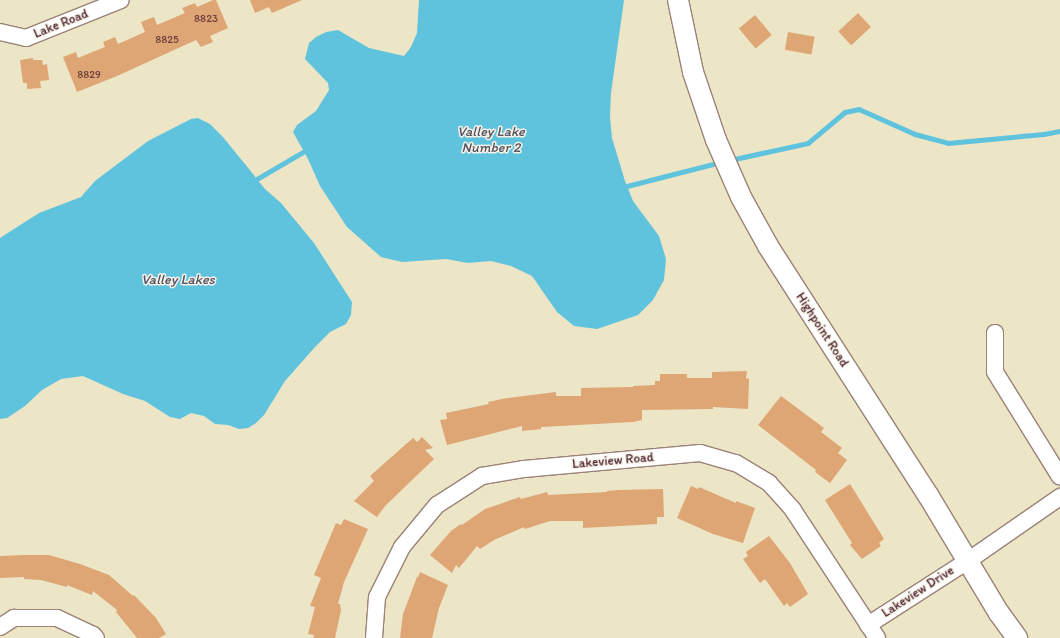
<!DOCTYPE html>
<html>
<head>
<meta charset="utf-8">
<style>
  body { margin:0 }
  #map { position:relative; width:1060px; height:638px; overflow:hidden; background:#ece5c6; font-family:Itim,sans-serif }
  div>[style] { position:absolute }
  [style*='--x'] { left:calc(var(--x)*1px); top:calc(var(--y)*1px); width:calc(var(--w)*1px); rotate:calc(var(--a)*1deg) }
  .water>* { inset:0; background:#60c3de }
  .stream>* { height:4.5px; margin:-2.25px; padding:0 2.25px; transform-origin:2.25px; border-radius:2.25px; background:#60c3de }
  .building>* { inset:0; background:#dea575; transform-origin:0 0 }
  .roads { filter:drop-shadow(1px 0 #9b8278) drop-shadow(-1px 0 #9b8278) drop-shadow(0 1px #9b8278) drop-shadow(0 -1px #9b8278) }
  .minor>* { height:16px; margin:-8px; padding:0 8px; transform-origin:8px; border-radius:8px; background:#fff }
  .tertiary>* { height:20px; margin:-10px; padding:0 10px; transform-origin:10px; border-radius:10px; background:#fff }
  span { translate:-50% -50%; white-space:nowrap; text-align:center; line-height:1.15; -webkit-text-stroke:3px #f7f3e8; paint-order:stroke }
  .number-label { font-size:11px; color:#6f403e }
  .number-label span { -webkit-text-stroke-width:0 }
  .street-label { font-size:13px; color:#4a1f2b }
  .water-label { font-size:14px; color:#515061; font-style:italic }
</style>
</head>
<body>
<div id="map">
  <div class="water">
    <i style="clip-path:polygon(419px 0,624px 0,611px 93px,610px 117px,612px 138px,625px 181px,633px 201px,659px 236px,666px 259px,664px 280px,653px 300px,638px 315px,597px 329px,574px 326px,557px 312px,532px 276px,511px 266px,491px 261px,468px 263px,446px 259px,402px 262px,381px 257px,347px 227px,320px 186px,308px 159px,293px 132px,297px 125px,316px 111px,329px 90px,328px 83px,305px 59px,309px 43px,316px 37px,326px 32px,338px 30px,369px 48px,404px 56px,411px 47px,417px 33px)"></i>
    <i style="clip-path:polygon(198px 118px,210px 124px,223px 137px,265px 189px,281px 203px,314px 243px,352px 302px,351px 315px,346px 324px,330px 332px,315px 347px,285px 381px,264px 415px,256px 423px,248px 428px,239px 429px,228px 425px,215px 424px,204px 416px,191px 413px,180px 419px,170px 417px,145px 401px,123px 394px,83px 376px,61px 379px,42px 390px,25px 406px,7px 418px,0 419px,0 238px,39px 213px,81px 197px,95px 181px,148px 141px,191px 119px)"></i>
  </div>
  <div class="stream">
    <i style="--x:730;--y:160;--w:80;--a:-12.3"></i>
    <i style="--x:808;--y:143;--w:48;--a:-40"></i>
    <i style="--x:845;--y:112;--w:14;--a:-12"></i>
    <i style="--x:859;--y:109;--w:61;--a:24.1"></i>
    <i style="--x:915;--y:134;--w:34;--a:15"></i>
    <i style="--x:948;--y:143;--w:96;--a:-5.4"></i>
    <i style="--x:1044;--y:134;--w:16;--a:-11"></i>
    <i style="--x:257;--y:179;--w:53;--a:-30.4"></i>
    <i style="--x:627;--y:186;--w:97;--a:-14.3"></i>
  </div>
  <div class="building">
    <i style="clip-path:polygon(213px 0,216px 0,228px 28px,210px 36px,213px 42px,201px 47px,196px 40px,117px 76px,77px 92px,63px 57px,76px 52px,78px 58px,105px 47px,103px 42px,115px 37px,118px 44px,145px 32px,141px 22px,154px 17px,157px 25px,185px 13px,182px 8px,195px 3px,197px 7px)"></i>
    <i style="clip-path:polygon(250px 0,302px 0,272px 13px,269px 7px,255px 13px)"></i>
    <i style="left:858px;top:13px;width:19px;height:27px;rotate:47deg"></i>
    <i style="left:755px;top:15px;width:26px;height:21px;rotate:50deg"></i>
    <i style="left:788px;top:32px;width:27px;height:18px;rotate:10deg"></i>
    <i style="clip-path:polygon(33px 58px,33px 60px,42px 60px,43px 65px,47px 64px,49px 80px,40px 81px,41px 88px,27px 89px,27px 83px,23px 83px,20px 60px)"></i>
    <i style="clip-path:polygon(747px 371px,746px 378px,749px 379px,748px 409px,713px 407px,713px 409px,642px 410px,642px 420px,633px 422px,541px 427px,541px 429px,522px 431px,522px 426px,447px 445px,440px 420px,447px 419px,446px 413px,489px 404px,488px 402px,507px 398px,556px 392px,556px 396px,581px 396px,581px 388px,633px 387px,633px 386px,655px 385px,655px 381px,660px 381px,660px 374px,687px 374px,687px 378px,712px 378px,712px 372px)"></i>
    <i style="clip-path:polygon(781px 396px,824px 428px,821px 432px,842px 448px,838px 453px,847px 460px,830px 483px,815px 472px,816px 470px,758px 425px)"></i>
    <i style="clip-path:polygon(422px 437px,433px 448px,425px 450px,434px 459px,385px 506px,377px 517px,354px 501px,374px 481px,370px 476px,413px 438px,417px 442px)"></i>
    <i style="clip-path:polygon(850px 484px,884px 539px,879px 543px,881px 546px,862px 559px,850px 545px,852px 543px,825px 500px)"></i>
    <i style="clip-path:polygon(691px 486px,698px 489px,699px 487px,736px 503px,736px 501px,755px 508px,743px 543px,713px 534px,677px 518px)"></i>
    <i style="clip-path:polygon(663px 489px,664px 517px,657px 517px,657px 524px,583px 528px,583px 521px,550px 521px,525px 529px,524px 527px,494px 540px,480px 549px,477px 546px,459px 568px,456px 565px,452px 573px,430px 555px,451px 531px,461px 524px,462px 525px,485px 509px,520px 497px,521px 499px,547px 492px,548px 495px,607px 492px,607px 491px,618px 490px)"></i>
    <i style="clip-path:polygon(344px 519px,368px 529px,344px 582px,338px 604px,340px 604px,341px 610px,335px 638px,313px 638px,314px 635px,308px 634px,315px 607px,310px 606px,321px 578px,314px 575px,336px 523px,341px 525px)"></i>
    <i style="clip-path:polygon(769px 536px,790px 563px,808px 594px,790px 607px,787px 603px,784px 606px,765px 579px,760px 583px,743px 559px,748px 556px,746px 552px)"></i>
    <i style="clip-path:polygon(24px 555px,49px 555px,80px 564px,109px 575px,133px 596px,134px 595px,156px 618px,166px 634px,159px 638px,137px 638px,116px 612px,117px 610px,93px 591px,92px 595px,67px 585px,67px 587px,41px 580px,24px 579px,24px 577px,0 578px,0 556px)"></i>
    <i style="clip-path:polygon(420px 572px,448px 585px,439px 608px,432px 638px,400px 638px,403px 614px,417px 577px,418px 577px)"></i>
  </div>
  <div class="roads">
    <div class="minor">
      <i style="--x:0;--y:32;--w:27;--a:13"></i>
      <i style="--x:26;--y:38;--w:102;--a:-21.8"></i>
      <i style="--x:995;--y:333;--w:39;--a:90"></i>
      <i style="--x:995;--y:372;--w:123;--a:58.2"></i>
      <i style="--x:868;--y:625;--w:120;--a:-32.8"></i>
      <i style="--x:969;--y:560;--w:111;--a:-34.7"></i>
      <i style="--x:0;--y:627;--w:17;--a:-33"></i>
      <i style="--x:14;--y:618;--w:43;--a:0"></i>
      <i style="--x:57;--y:618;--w:40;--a:25"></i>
      <i style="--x:93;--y:635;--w:4;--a:45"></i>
      <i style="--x:374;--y:638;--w:41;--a:-85.8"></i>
      <i style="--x:377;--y:597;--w:56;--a:-63.4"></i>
      <i style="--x:402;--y:547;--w:55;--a:-50.2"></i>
      <i style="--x:437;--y:505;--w:54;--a:-32.8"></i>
      <i style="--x:482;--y:476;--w:43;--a:-9.5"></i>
      <i style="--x:524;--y:469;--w:177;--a:-5.2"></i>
      <i style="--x:700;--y:453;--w:37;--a:16"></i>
      <i style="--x:736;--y:463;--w:39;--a:31"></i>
      <i style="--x:769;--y:483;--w:36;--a:48"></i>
      <i style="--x:793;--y:510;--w:153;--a:56.7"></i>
    </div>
    <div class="tertiary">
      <i style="--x:678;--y:0;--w:74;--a:78.2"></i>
      <i style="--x:693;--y:72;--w:72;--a:71.3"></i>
      <i style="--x:716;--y:140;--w:62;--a:66.3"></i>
      <i style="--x:741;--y:197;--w:56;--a:61.1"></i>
      <i style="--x:768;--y:246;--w:296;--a:57.3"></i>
      <i style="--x:928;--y:495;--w:138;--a:59"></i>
      <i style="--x:999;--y:613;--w:31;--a:54"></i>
    </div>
  </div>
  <div class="number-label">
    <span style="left:206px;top:19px">8823</span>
    <span style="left:167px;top:40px">8825</span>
    <span style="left:89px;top:75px">8829</span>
  </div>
  <div class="street-label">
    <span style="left:61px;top:24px;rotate:-22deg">Lake Road</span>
    <span style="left:822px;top:330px;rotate:57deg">Highpoint Road</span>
    <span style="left:613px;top:461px;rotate:-5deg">Lakeview Road</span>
    <span style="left:918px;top:592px;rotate:-33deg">Lakeview Drive</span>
  </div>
  <div class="water-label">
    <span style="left:491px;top:140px">Valley Lake<br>Number 2</span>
    <span style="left:178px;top:280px">Valley Lakes</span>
  </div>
</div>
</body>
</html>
